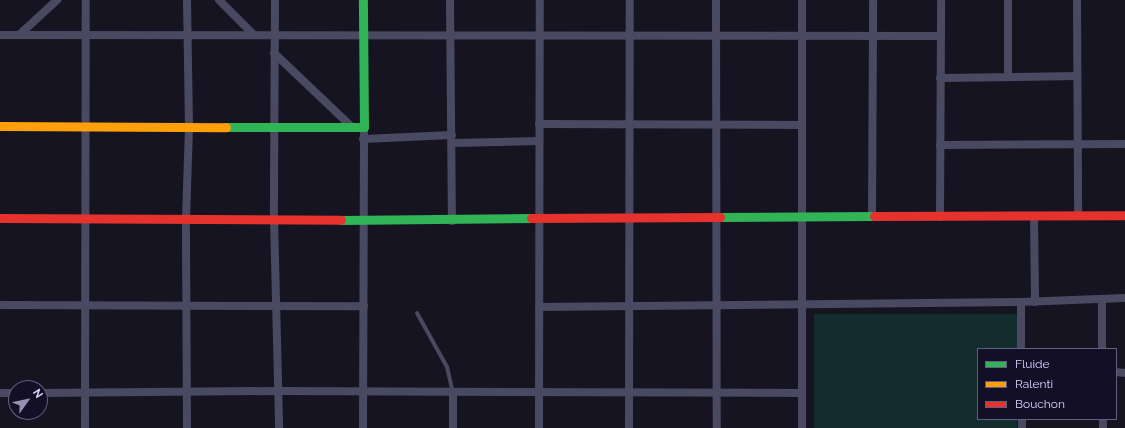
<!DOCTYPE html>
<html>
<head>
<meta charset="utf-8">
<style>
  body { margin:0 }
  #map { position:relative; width:1125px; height:428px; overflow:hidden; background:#161421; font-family:Raleway,sans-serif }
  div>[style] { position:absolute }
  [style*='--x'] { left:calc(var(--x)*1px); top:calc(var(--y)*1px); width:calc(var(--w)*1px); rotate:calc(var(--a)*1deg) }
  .green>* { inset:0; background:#132c2d }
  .lane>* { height:4px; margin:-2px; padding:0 2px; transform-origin:2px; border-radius:2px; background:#4a4962 }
  .street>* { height:8px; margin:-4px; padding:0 4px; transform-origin:4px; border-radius:4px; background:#4a4962 }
  .fast>* { height:9px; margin:-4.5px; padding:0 4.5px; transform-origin:4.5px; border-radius:4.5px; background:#30b455 }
  .slow>* { height:9px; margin:-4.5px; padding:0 4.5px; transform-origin:4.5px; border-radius:4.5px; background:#ff9f0a }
  .jam>* { height:9px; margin:-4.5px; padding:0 4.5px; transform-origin:4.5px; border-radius:4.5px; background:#e5322d }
  span { translate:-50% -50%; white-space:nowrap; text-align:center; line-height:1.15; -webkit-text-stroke:3px #130f26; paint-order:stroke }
  .legend { position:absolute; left:977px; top:348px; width:140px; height:72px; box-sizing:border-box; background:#130f26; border:1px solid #625e7d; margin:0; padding:5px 7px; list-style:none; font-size:12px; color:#d9d4ff }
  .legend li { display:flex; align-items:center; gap:8px; height:20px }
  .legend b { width:20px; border:1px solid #625e7d }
  .north { position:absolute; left:8px; top:380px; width:40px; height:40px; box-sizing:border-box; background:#130f26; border:1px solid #625e7d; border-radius:50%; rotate:57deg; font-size:11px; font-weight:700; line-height:16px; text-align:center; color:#d9d4ff }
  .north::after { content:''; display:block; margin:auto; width:14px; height:18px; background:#9591b1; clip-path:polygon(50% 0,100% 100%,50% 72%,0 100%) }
</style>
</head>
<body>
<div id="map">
  <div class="green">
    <i style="clip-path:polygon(814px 314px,1018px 314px,1017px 349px,978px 349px,978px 419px,1017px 419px,1017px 428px,814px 428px)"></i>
  </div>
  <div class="lane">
    <i style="--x:417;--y:313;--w:62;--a:60.9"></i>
    <i style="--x:447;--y:367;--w:26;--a:77"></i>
  </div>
  <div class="street">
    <i style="--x:219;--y:0;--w:49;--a:45"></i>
    <i style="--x:275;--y:0;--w:218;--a:90.3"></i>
    <i style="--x:274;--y:218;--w:210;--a:88.6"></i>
    <i style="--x:450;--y:0;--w:221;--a:89.5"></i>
    <i style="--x:716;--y:0;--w:428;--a:89.9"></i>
    <i style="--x:802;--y:0;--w:428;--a:90"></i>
    <i style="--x:1008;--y:0;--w:77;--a:90"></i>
    <i style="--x:1077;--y:0;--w:215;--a:89.7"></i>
    <i style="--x:0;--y:35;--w:941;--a:0.06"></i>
    <i style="--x:19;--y:35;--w:52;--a:-42.6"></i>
    <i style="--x:274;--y:53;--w:109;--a:43.5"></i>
    <i style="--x:940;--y:78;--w:136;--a:-0.8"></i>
    <i style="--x:539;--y:124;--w:263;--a:0.2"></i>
    <i style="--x:363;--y:139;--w:89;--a:-2.6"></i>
    <i style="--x:452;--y:143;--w:87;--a:-1.3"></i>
    <i style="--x:940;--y:145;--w:185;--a:-0.3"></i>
    <i style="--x:1034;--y:216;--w:86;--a:89.3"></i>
    <i style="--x:872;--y:217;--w:217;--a:-89.7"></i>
    <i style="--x:940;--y:217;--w:217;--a:-89.7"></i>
    <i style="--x:1102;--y:299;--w:50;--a:90"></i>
    <i style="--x:1021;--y:302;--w:47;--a:90"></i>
    <i style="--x:0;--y:305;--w:364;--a:0.2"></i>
    <i style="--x:539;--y:307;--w:482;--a:-0.6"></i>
    <i style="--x:1021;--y:302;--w:104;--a:-2.2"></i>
    <i style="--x:1116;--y:372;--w:9;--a:6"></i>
    <i style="--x:0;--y:393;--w:16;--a:0"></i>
    <i style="--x:40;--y:393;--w:239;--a:-0.5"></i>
    <i style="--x:279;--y:391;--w:523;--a:0.22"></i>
    <i style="--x:453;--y:393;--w:35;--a:90"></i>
    <i style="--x:1022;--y:419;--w:9;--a:90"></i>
    <i style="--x:85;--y:428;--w:428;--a:-89.9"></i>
    <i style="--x:187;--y:428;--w:210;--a:-90.3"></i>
    <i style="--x:186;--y:218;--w:91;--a:-88.1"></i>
    <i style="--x:189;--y:127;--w:127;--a:-90.9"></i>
    <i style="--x:363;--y:428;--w:301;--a:-89.8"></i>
    <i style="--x:539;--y:428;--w:428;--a:-89.9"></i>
    <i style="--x:629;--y:428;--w:428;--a:-89.9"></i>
    <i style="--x:1103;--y:428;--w:9;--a:-90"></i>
  </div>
  <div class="fast">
    <i style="--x:226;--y:127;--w:138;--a:0"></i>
    <i style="--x:364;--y:127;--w:127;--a:-90.5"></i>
    <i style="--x:720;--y:217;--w:154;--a:-0.4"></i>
    <i style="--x:341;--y:220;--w:190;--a:-0.6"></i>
  </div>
  <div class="slow">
    <i style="--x:0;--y:126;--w:226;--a:0.3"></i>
  </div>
  <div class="jam">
    <i style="--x:874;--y:216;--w:251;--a:-0.2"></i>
    <i style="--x:0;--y:218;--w:341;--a:0.3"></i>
    <i style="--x:531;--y:218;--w:189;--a:-0.3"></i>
  </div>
  <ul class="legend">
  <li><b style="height:5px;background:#30b455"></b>Fluide</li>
  <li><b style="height:5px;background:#ff9f0a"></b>Ralenti</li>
  <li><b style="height:5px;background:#e5322d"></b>Bouchon</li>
  </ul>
  <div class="north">N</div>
</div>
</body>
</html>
